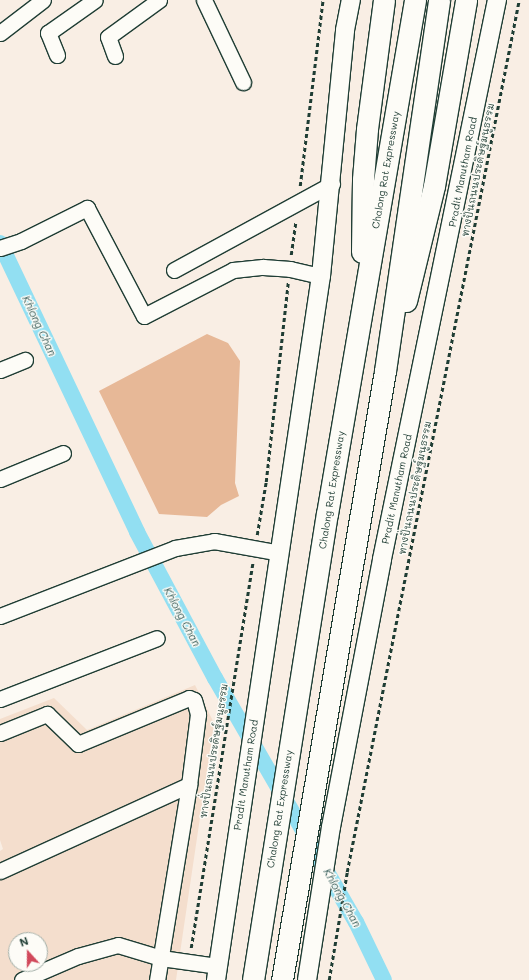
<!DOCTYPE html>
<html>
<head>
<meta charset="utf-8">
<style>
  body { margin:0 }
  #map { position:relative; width:529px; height:980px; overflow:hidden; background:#f9eee4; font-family:Mali,"Playpen Sans Thai",sans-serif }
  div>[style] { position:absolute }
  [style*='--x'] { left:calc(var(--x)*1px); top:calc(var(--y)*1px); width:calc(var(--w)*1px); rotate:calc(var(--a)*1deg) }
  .built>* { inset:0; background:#f4decd }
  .canal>* { height:16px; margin:-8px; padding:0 8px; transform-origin:8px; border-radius:8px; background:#92dff2 }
  .building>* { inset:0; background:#e7b897 }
  .path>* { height:2.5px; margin-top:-1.25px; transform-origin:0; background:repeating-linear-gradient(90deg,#1f3d34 0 4px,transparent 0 7px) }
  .roads { filter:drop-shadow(1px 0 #1f3d34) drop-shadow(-1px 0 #1f3d34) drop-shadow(0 1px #1f3d34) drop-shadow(0 -1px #1f3d34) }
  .minor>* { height:15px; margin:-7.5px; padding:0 7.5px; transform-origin:7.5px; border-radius:7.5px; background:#fdfcf7 }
  .major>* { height:18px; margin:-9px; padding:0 9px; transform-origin:9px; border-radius:9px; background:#fdfcf7 }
  .highway>* { height:21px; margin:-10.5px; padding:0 10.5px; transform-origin:10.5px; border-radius:10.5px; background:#fdfcf7 }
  span { translate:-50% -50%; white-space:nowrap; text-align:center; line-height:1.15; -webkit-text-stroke:3px #fdfcf7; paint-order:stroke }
  .street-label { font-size:10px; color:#1f3d34 }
  .water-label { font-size:11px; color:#365d5a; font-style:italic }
  .north { position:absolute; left:8px; top:932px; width:40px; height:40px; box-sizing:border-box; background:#fdfcf7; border:1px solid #a4b0a9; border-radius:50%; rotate:339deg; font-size:11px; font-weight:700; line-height:16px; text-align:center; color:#1f3d34 }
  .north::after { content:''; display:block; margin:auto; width:14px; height:18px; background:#d1495b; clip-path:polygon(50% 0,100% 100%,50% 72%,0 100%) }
</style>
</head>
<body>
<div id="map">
  <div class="built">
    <i style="clip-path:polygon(evenodd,195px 685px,214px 723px,176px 980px,0 980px,0 851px,3px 849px,0 840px,0 719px,54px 698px,87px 730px,195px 685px,16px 940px,40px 940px,40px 964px,16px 964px,16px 940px)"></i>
  </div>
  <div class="canal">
    <i style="--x:0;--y:243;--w:320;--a:64.6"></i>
    <i style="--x:137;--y:532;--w:166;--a:61.9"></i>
    <i style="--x:215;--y:678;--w:282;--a:60"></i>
    <i style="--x:356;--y:922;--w:64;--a:64.2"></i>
  </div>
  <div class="building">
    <i style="clip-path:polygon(207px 334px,228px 343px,240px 361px,235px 483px,239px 496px,221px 505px,207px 517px,159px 514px,99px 391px)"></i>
  </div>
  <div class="path">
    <i style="--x:300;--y:186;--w:187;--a:-83"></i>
    <i style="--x:291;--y:255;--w:34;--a:-82"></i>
    <i style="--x:257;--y:535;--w:54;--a:-80.4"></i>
    <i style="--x:266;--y:482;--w:201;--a:-83.7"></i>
    <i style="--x:191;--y:948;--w:391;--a:-80.9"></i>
    <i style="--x:329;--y:980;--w:109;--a:-80.5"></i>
    <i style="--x:347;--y:872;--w:889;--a:-78.84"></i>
  </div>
  <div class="roads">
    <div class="minor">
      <i style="--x:204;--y:0;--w:91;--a:64.6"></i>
      <i style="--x:0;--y:33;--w:54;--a:-37.5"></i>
      <i style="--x:57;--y:55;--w:24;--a:-112"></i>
      <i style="--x:48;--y:33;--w:57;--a:-35.1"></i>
      <i style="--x:115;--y:56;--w:20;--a:-110"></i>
      <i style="--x:108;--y:37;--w:63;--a:-36"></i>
      <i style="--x:0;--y:248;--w:22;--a:-18"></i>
      <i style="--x:21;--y:241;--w:74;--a:-26.6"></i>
      <i style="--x:87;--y:208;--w:122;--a:62.2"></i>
      <i style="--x:144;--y:316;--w:100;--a:-27.3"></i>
      <i style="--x:233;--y:270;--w:30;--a:-6"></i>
      <i style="--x:263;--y:267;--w:27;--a:4"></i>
      <i style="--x:290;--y:269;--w:32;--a:13"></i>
      <i style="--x:174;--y:270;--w:180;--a:-28.6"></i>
      <i style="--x:0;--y:370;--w:27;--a:-22"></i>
      <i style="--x:0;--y:479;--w:68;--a:-22.4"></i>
      <i style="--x:0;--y:616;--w:188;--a:-21.2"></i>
      <i style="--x:175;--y:548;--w:40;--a:-10"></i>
      <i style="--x:214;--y:541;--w:67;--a:10.3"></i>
      <i style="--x:0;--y:699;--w:168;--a:-21.2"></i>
      <i style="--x:0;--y:733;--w:51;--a:-22"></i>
      <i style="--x:47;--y:714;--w:43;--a:44.1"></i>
      <i style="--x:78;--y:744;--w:120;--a:-22.5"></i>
      <i style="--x:189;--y:698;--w:5;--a:22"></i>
      <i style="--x:194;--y:700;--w:15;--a:74"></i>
      <i style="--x:198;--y:714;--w:72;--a:97.2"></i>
      <i style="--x:189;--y:785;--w:198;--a:99.3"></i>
      <i style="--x:0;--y:871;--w:208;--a:-24.5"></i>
      <i style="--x:22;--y:980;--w:61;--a:-23.2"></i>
      <i style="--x:78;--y:956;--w:41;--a:-15.4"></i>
      <i style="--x:118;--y:945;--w:45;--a:16.8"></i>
      <i style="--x:161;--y:958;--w:58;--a:8"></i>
    </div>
    <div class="major">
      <i style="--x:216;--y:980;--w:712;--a:-81.52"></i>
      <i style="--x:321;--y:276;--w:247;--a:-84.4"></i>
      <i style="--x:345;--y:30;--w:31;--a:-79"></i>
      <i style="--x:307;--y:980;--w:155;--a:-81.1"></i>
      <i style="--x:331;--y:827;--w:273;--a:-79.2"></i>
      <i style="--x:382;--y:559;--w:571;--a:-78.38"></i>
    </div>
    <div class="highway">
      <i style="--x:362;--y:252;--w:73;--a:-89.2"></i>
      <i style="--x:363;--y:179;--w:50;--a:-85.4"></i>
      <i style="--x:367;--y:129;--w:130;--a:-82.5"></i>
      <i style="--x:406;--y:301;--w:118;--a:-76.3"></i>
      <i style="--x:434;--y:186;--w:189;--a:-80.2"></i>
      <i style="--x:253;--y:980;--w:472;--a:-81"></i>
      <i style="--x:327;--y:514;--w:521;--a:-80.28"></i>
      <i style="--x:282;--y:980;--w:618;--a:-80.4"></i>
      <i style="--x:385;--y:371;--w:375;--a:-81.7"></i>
    </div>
  </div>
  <div class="street-label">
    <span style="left:386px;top:170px;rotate:-80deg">Chalong Rat Expressway</span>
    <span style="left:478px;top:170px;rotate:-79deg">ทางปั่นถนนประดิษฐ์มนูธรรม</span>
    <span style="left:463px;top:172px;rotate:-79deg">Pradit Manutham Road</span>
    <span style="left:415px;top:488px;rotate:-79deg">ทางปั่นถนนประดิษฐ์มนูธรรม</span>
    <span style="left:397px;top:489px;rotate:-78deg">Pradit Manutham Road</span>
    <span style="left:332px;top:490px;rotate:-81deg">Chalong Rat Expressway</span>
    <span style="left:214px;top:751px;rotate:-81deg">ทางปั่นถนนประดิษฐ์มนูธรรม</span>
    <span style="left:246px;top:775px;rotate:-81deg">Pradit Manutham Road</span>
    <span style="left:280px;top:809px;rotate:-81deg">Chalong Rat Expressway</span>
  </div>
  <div class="water-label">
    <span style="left:39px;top:326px;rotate:65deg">Khlong Chan</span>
    <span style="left:182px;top:617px;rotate:62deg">Khlong Chan</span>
    <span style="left:342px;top:898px;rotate:61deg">Khlong Chan</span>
  </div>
  <div class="north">N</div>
</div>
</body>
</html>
